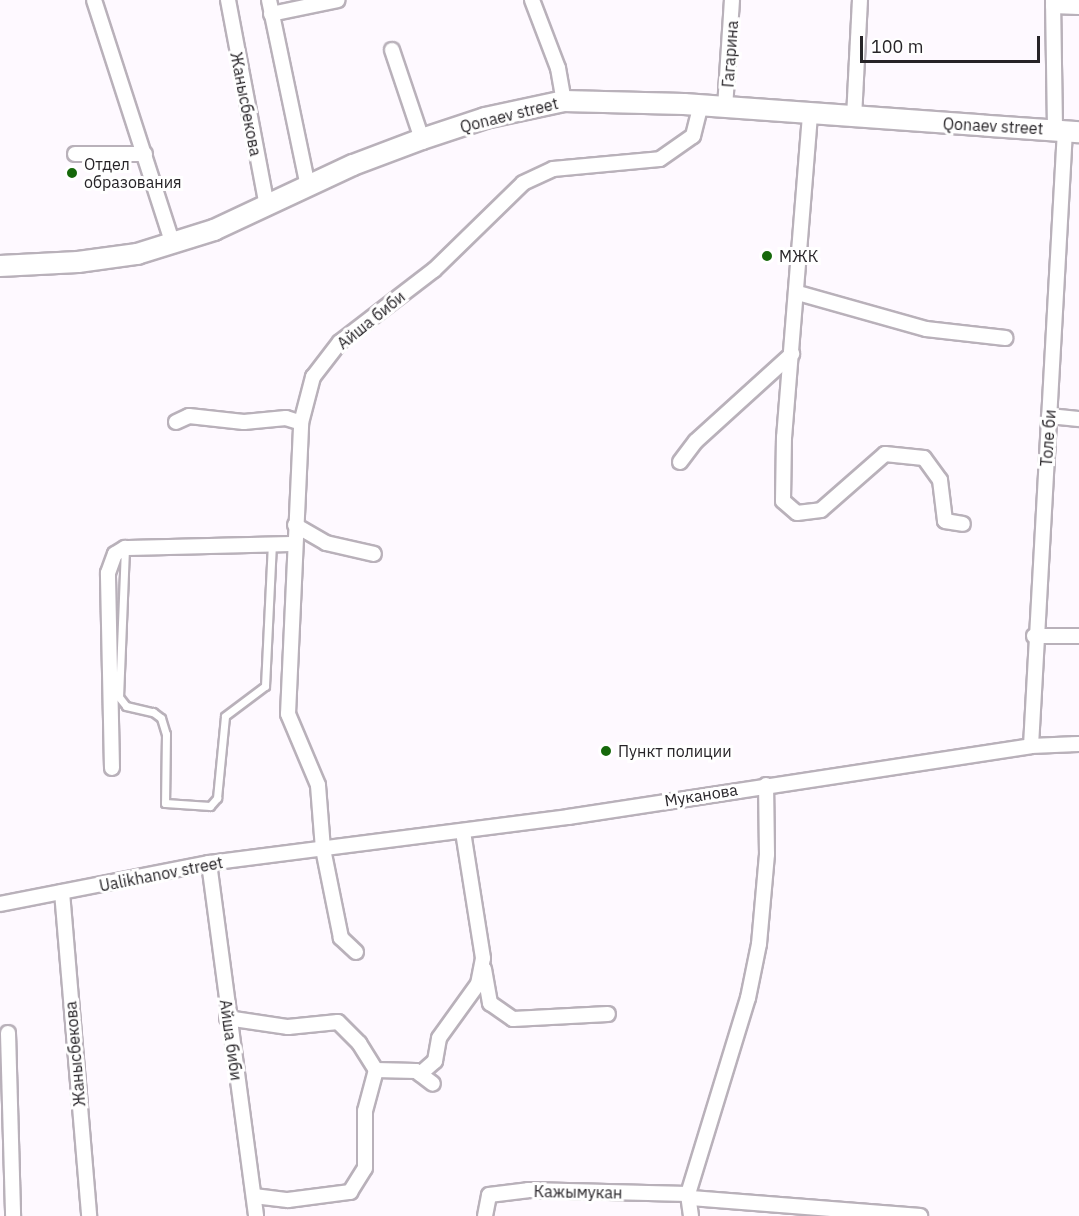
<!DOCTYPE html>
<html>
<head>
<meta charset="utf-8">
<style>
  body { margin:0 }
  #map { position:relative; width:1079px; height:1216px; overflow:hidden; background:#fef9ff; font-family:"IBM Plex Sans",sans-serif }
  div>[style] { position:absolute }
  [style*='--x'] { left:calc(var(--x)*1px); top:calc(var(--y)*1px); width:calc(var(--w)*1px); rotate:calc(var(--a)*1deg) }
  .roads { filter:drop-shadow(2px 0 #b9b1ba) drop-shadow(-2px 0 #b9b1ba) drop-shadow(0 2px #b9b1ba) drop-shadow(0 -2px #b9b1ba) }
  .service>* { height:7px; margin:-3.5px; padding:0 3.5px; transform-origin:3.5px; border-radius:3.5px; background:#fff }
  .minor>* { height:14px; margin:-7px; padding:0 7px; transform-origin:7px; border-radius:7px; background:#fff }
  .secondary>* { height:20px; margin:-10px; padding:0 10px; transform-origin:10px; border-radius:10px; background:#fff }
  .dots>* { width:16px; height:16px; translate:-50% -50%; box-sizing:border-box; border:3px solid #fff; border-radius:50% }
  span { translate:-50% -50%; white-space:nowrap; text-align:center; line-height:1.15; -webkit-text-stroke:6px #fff; paint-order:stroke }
  .street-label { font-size:16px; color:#272428 }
  .poi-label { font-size:16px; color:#272428 }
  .left { translate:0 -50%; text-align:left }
  .scale { position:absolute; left:860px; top:36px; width:180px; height:27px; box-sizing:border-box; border:3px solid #272428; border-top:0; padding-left:8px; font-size:18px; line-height:21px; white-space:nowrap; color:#272428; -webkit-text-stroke:4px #fff; paint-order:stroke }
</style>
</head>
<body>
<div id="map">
  <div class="roads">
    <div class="service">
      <i style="--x:125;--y:548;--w:149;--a:92.3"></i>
      <i style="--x:119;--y:697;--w:11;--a:52"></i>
      <i style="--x:126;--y:706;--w:28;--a:13"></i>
      <i style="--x:153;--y:712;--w:10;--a:37"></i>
      <i style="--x:161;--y:718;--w:17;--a:73"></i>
      <i style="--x:166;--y:734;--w:69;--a:90.8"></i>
      <i style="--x:165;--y:803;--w:45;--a:3.8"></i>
      <i style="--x:210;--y:806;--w:11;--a:-49"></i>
      <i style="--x:217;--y:798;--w:82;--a:-84.4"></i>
      <i style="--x:225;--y:716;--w:50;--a:-36.9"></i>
      <i style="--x:265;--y:686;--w:142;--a:-87.2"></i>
    </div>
    <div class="minor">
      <i style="--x:94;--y:0;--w:254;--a:72.1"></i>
      <i style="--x:228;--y:0;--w:211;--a:79.3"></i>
      <i style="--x:269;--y:0;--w:190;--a:78.2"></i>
      <i style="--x:532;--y:0;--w:73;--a:69.1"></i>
      <i style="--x:558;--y:68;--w:34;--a:80"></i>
      <i style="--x:1053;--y:0;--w:130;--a:89.1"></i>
      <i style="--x:1053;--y:6;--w:26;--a:2"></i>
      <i style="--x:271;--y:14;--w:68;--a:-11.8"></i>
      <i style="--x:392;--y:50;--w:94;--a:71.4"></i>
      <i style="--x:725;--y:108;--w:108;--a:-86.3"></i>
      <i style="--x:810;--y:115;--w:323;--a:94.6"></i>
      <i style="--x:784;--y:437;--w:64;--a:90.9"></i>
      <i style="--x:783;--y:501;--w:18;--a:41"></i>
      <i style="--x:797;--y:513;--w:24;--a:-7"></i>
      <i style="--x:821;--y:510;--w:85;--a:-41.2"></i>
      <i style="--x:885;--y:454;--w:39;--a:6"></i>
      <i style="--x:924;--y:458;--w:27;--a:54"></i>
      <i style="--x:940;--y:480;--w:41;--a:83"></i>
      <i style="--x:945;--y:521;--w:18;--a:9"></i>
      <i style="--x:854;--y:118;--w:118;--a:-87.1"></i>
      <i style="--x:75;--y:154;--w:70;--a:0"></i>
      <i style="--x:798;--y:293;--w:133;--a:15.7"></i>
      <i style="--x:926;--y:329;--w:80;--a:6.5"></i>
      <i style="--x:1049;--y:416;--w:30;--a:6"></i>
      <i style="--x:176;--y:422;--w:14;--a:-25"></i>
      <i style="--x:189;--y:416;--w:55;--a:6.2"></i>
      <i style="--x:244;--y:422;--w:42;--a:-5.4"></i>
      <i style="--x:286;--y:418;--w:16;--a:18"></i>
      <i style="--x:680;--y:462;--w:26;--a:-53"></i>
      <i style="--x:696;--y:441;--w:130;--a:-42.2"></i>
      <i style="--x:295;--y:525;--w:36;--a:30"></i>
      <i style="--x:326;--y:543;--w:49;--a:12.9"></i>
      <i style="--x:1034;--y:636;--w:45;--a:0"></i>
      <i style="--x:1031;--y:746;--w:616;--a:-86.84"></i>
      <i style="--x:112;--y:768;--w:195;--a:-91.2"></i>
      <i style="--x:108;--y:573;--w:20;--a:-70"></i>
      <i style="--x:115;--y:554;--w:12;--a:-31"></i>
      <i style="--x:125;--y:548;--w:169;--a:-1.4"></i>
      <i style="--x:209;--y:863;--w:356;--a:82.4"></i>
      <i style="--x:62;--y:892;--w:325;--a:85.2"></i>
      <i style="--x:0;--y:904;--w:213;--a:-11.1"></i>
      <i style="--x:209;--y:863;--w:362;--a:-7.3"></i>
      <i style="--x:568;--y:817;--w:468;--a:-8.7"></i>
      <i style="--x:1031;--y:746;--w:48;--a:-2.4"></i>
      <i style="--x:356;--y:952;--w:21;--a:-137"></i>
      <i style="--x:341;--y:938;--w:91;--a:-101.4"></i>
      <i style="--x:323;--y:849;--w:64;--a:-94.5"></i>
      <i style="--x:318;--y:785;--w:77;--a:-112.9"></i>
      <i style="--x:288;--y:714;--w:291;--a:-87.4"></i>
      <i style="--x:301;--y:423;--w:48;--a:-75.4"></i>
      <i style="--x:313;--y:377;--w:44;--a:-52.4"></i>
      <i style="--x:340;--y:342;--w:118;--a:-37.5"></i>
      <i style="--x:434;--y:270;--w:124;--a:-44.3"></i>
      <i style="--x:523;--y:183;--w:33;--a:-25"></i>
      <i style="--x:553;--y:169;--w:107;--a:-5.3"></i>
      <i style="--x:660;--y:159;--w:40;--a:-34.9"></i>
      <i style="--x:693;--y:136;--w:32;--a:-76"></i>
      <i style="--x:484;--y:969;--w:35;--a:80"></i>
      <i style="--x:490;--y:1003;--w:28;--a:35"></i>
      <i style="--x:513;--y:1019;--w:95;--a:-3"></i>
      <i style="--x:227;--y:1018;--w:62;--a:8.4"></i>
      <i style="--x:288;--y:1027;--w:50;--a:-5.7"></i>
      <i style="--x:338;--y:1022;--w:30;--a:45"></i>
      <i style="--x:359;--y:1043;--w:32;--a:58"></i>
      <i style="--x:8;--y:1033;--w:183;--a:88.4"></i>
      <i style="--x:420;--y:1074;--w:20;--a:-41"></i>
      <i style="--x:435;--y:1061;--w:23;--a:-80"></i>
      <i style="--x:439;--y:1038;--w:67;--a:-54.2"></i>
      <i style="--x:478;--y:984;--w:26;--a:-79"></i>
      <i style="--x:483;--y:958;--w:128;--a:-99"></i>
      <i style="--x:254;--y:1196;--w:34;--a:7"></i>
      <i style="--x:288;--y:1200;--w:63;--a:-7.4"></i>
      <i style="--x:350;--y:1192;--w:28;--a:-58"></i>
      <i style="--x:365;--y:1168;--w:57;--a:-90"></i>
      <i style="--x:365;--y:1111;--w:42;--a:-75"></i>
      <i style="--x:376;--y:1070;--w:40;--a:1.4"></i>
      <i style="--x:416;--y:1071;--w:21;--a:37"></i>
      <i style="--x:691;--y:1198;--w:230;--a:4.5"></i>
      <i style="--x:485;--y:1216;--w:21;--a:-79"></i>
      <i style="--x:489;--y:1195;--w:39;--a:-7"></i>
      <i style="--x:528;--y:1190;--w:160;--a:1.4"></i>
      <i style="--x:691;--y:1216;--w:22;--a:-98"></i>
      <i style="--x:688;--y:1194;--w:205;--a:-73"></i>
      <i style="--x:748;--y:998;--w:55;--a:-78.5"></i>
      <i style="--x:759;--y:944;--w:90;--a:-84.9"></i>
      <i style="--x:767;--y:854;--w:69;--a:-90.8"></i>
    </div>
    <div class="secondary">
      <i style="--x:0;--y:266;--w:78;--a:-2.9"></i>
      <i style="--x:78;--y:262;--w:60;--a:-7.7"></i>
      <i style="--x:137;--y:254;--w:81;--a:-17.3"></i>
      <i style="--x:214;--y:230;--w:153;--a:-25.1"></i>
      <i style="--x:353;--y:165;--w:74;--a:-20.6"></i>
      <i style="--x:422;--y:139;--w:66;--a:-18.4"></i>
      <i style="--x:485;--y:118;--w:81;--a:-12.1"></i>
      <i style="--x:564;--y:101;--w:120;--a:1.4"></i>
      <i style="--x:684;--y:104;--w:396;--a:4.1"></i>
    </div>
  </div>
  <div class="dots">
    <i style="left:72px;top:173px;background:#15680a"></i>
    <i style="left:767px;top:256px;background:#15680a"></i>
    <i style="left:606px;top:751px;background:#15680a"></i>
  </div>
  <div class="street-label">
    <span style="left:730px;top:54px;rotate:-86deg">Гагарина</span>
    <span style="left:246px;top:104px;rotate:79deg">Жанысбекова</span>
    <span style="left:509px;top:115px;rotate:-14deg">Qonaev street</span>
    <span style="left:993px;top:126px;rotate:3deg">Qonaev street</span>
    <span style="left:371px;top:320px;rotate:-39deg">Айша биби</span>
    <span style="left:1048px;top:438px;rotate:-86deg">Толе би</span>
    <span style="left:701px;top:795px;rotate:-9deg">Муканова</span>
    <span style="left:161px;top:874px;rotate:-11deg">Ualikhanov street</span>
    <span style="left:231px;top:1040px;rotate:82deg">Айша биби</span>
    <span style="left:75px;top:1054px;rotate:-95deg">Жанысбекова</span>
    <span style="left:578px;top:1192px;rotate:1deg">Кажымукан</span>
  </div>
  <div class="poi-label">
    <span class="left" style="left:84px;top:173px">Отдел<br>образования</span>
    <span class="left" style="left:779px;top:256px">МЖК</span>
    <span class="left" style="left:618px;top:751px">Пункт полиции</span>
  </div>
  <div class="scale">100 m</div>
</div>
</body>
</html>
